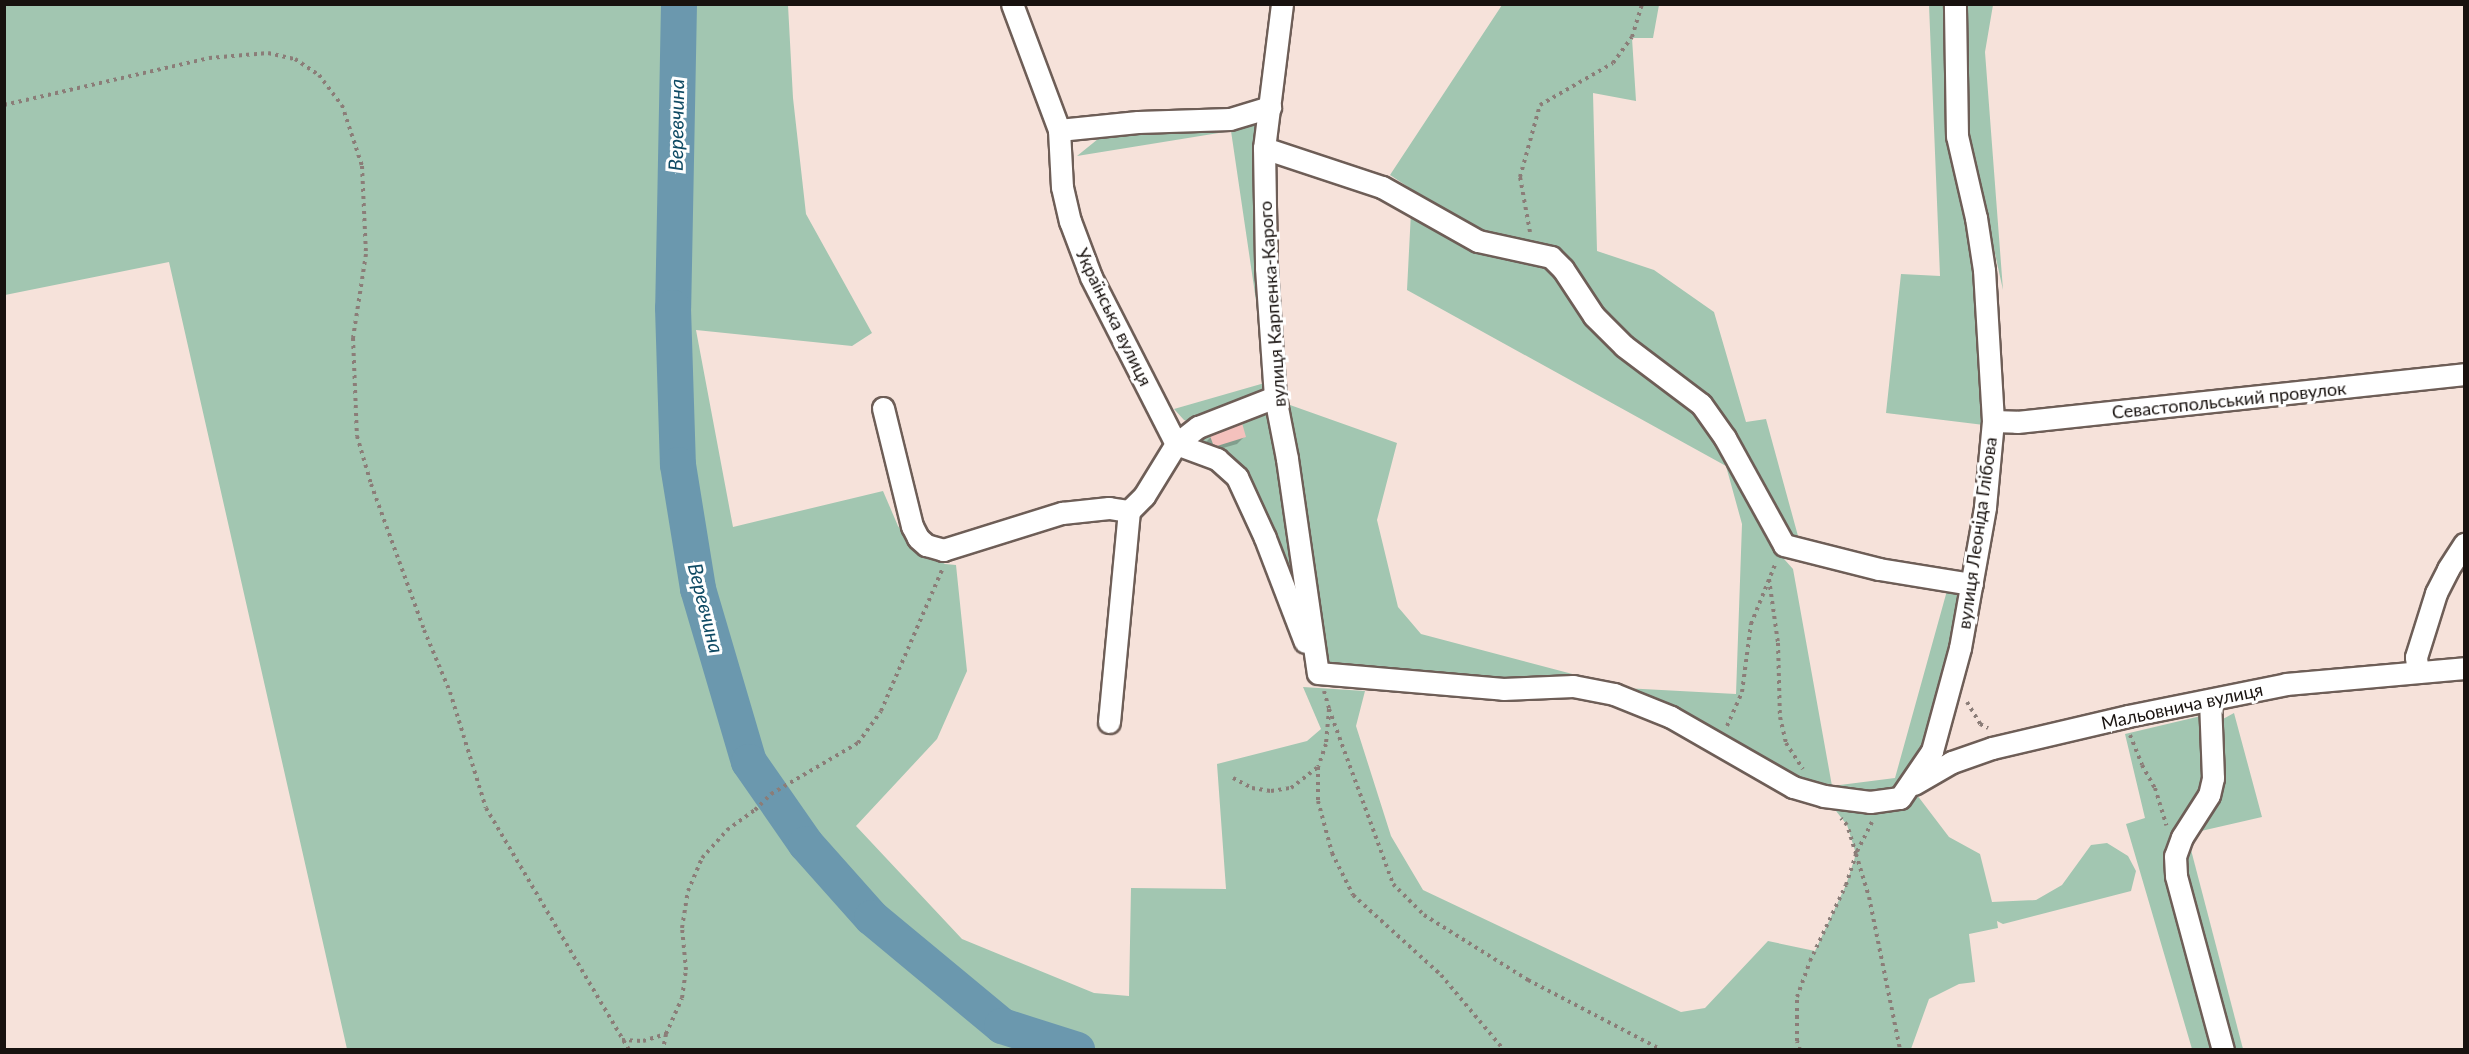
<!DOCTYPE html>
<html>
<head>
<meta charset="utf-8">
<style>
  body { margin:0 }
  #map { position:relative; width:2469px; height:1054px; overflow:hidden; background:#f6e2da; font-family:Lato,sans-serif }
  div>[style] { position:absolute }
  .green>* { inset:0; background:#a2c6b1 }
  .shadow>* { inset:0; background:#0003 }
  .river>* { height:36px; margin:-18px; padding:0 18px; transform-origin:18px; border-radius:18px; background:#6b98ae }
  .building>* { inset:0; background:#f4c1bd }
  .path>* { height:4px; margin-top:-2px; transform-origin:0; background:repeating-linear-gradient(90deg,#8b7d78 0 3px,transparent 0 7.5px) }
  .roads { filter:drop-shadow(2px 0 #6e5e57) drop-shadow(-2px 0 #6e5e57) drop-shadow(0 2px #6e5e57) drop-shadow(0 -2px #6e5e57) }
  .minor>* { height:21px; margin:-10.5px; padding:0 10.5px; transform-origin:10.5px; border-radius:10.5px; background:#fff }
  span { translate:-50% -50%; white-space:nowrap; text-align:center; line-height:1.15; -webkit-text-stroke:6px #fff; paint-order:stroke }
  .street-label { font-size:18px; color:#18120f }
  .water-label { font-size:20px; color:#104b64; font-style:italic }
  .frame { position:absolute; inset:0; border:6px solid #18120f; pointer-events:none }
</style>
</head>
<body>
<div id="map">
  <div class="green">
    <div style="clip-path:polygon(5px 5px,788px 5px,793px 98px,806px 214px,872px 333px,852px 346px,696px 330px,733px 527px,883px 491px,898px 526px,911px 544px,945px 564px,956px 565px,967px 671px,937px 739px,856px 826px,962px 939px,1094px 993px,1129px 996px,1131px 888px,1226px 889px,1217px 764px,1307px 741px,1321px 729px,1303px 687px,1365px 691px,1356px 726px,1391px 836px,1423px 890px,1681px 1012px,1705px 1008px,1768px 941px,1815px 951px,1846px 885px,1856px 854px,1847px 825px,1829px 802px,1891px 805px,1917px 795px,1949px 837px,1980px 854px,1992px 902px,2036px 900px,2062px 885px,2091px 845px,2107px 843px,2128px 856px,2136px 871px,2131px 891px,2003px 924px,1997px 921px,1998px 928px,1969px 934px,1975px 982px,1959px 984px,1929px 999px,1911px 1049px,347px 1049px,169px 262px,5px 295px)"></div>
    <div style="clip-path:polygon(1502px 5px,1659px 5px,1653px 38px,1632px 38px,1636px 101px,1593px 93px,1597px 251px,1654px 270px,1714px 312px,1746px 422px,1766px 419px,1798px 536px,1789px 534px,1709px 400px,1619px 334px,1561px 257px,1470px 228px,1390px 175px)"></div>
    <div style="clip-path:polygon(1929px 5px,1947px 5px,1980px 329px,1984px 425px,1886px 413px,1901px 274px,1940px 276px)"></div>
    <div style="clip-path:polygon(1965px 5px,1993px 5px,1985px 52px,2003px 290px,1969px 136px)"></div>
    <div style="clip-path:polygon(1262px 115px,1258px 167px,1268px 382px,1266px 393px,1194px 423px,1184px 420px,1174px 409px,1268px 382px,1231px 131px,1077px 156px,1098px 139px,1156px 129px,1234px 125px)"></div>
    <div style="clip-path:polygon(1411px 212px,1544px 263px,1696px 407px,1726px 466px,1741px 481px,1766px 539px,1793px 569px,1832px 786px,1895px 778px,1948px 587px,1960px 589px,1964px 604px,1926px 747px,1900px 787px,1887px 793px,1832px 791px,1798px 780px,1624px 688px,1736px 694px,1742px 524px,1726px 466px,1407px 290px)"></div>
    <div style="clip-path:polygon(1271px 401px,1310px 645px,1244px 479px,1185px 442px)"></div>
    <div style="clip-path:polygon(1290px 405px,1397px 443px,1377px 520px,1398px 607px,1421px 634px,1580px 676px,1495px 682px,1325px 670px,1290px 431px)"></div>
    <div style="clip-path:polygon(2234px 713px,2262px 817px,2201px 831px,2218px 804px,2223px 770px,2223px 719px)"></div>
    <div style="clip-path:polygon(2201px 716px,2207px 769px,2201px 795px,2183px 826px,2168px 843px,2166px 868px,2214px 1049px,2192px 1049px,2126px 824px,2145px 818px,2125px 734px)"></div>
    <div style="clip-path:polygon(2190px 846px,2243px 1049px,2230px 1049px,2183px 867px)"></div>
  </div>
  <div class="shadow">
    <div style="clip-path:polygon(1245px 436px,1237px 444px,1209px 452px,1203px 445px,1211px 437px)"></div>
  </div>
  <div class="river">
    <div style="left:679px;top:4px;width:304px;rotate:91.1deg"></div>
    <div style="left:673px;top:308px;width:157px;rotate:88.2deg"></div>
    <div style="left:678px;top:465px;width:126px;rotate:80.8deg"></div>
    <div style="left:698px;top:589px;width:180px;rotate:73.6deg"></div>
    <div style="left:749px;top:762px;width:100px;rotate:55.2deg"></div>
    <div style="left:806px;top:844px;width:99px;rotate:48.3deg"></div>
    <div style="left:872px;top:918px;width:169px;rotate:39.7deg"></div>
    <div style="left:1002px;top:1026px;width:79px;rotate:17.7deg"></div>
  </div>
  <div class="building">
    <div style="clip-path:polygon(1242px 423px,1246px 437px,1217px 446px,1213px 444px,1210px 436px)"></div>
  </div>
  <div class="path">
    <div style="left:4px;top:105px;width:210px;rotate:-12.9deg"></div>
    <div style="left:209px;top:58px;width:59px;rotate:-4.8deg"></div>
    <div style="left:268px;top:53px;width:28px;rotate:13deg"></div>
    <div style="left:295px;top:59px;width:29px;rotate:34deg"></div>
    <div style="left:319px;top:75px;width:38px;rotate:53deg"></div>
    <div style="left:342px;top:105px;width:64px;rotate:71.8deg"></div>
    <div style="left:362px;top:166px;width:88px;rotate:87.4deg"></div>
    <div style="left:366px;top:254px;width:85px;rotate:98.8deg"></div>
    <div style="left:353px;top:338px;width:98px;rotate:87.7deg"></div>
    <div style="left:357px;top:436px;width:50px;rotate:73.7deg"></div>
    <div style="left:371px;top:484px;width:155px;rotate:70deg"></div>
    <div style="left:424px;top:630px;width:67px;rotate:67.2deg"></div>
    <div style="left:450px;top:692px;width:121px;rotate:72.8deg"></div>
    <div style="left:486px;top:808px;width:281px;rotate:59.4deg"></div>
    <div style="left:1530px;top:232px;width:56px;rotate:-100.3deg"></div>
    <div style="left:1520px;top:177px;width:75px;rotate:-74.5deg"></div>
    <div style="left:1540px;top:105px;width:84px;rotate:-29.9deg"></div>
    <div style="left:1613px;top:63px;width:32px;rotate:-54deg"></div>
    <div style="left:1632px;top:37px;width:34px;rotate:-73deg"></div>
    <div style="left:1769px;top:579px;width:65px;rotate:82deg"></div>
    <div style="left:1778px;top:643px;width:74px;rotate:88.5deg"></div>
    <div style="left:1780px;top:717px;width:27px;rotate:77deg"></div>
    <div style="left:1786px;top:743px;width:31px;rotate:57deg"></div>
    <div style="left:1324px;top:691px;width:19px;rotate:74deg"></div>
    <div style="left:1329px;top:709px;width:35px;rotate:95deg"></div>
    <div style="left:1326px;top:744px;width:24px;rotate:109deg"></div>
    <div style="left:1318px;top:767px;width:34px;rotate:90deg"></div>
    <div style="left:1318px;top:801px;width:54px;rotate:74.9deg"></div>
    <div style="left:1332px;top:853px;width:47px;rotate:63.4deg"></div>
    <div style="left:1353px;top:895px;width:119px;rotate:42.3deg"></div>
    <div style="left:1441px;top:975px;width:98px;rotate:50deg"></div>
    <div style="left:1967px;top:702px;width:26px;rotate:59deg"></div>
    <div style="left:1980px;top:724px;width:9px;rotate:27deg"></div>
    <div style="left:1329px;top:709px;width:186px;rotate:69.9deg"></div>
    <div style="left:1393px;top:884px;width:44px;rotate:45deg"></div>
    <div style="left:1424px;top:915px;width:123px;rotate:32deg"></div>
    <div style="left:1528px;top:980px;width:151px;rotate:27.6deg"></div>
    <div style="left:1727px;top:726px;width:37px;rotate:-66deg"></div>
    <div style="left:1742px;top:692px;width:69px;rotate:-82.5deg"></div>
    <div style="left:1751px;top:624px;width:67px;rotate:-68deg"></div>
    <div style="left:2130px;top:735px;width:32px;rotate:68deg"></div>
    <div style="left:2142px;top:765px;width:26px;rotate:61deg"></div>
    <div style="left:2155px;top:788px;width:39px;rotate:73deg"></div>
    <div style="left:1233px;top:778px;width:21px;rotate:28deg"></div>
    <div style="left:1252px;top:788px;width:19px;rotate:9deg"></div>
    <div style="left:1271px;top:791px;width:20px;rotate:-9deg"></div>
    <div style="left:1291px;top:788px;width:34px;rotate:-38deg"></div>
    <div style="left:1872px;top:822px;width:36px;rotate:117deg"></div>
    <div style="left:1856px;top:854px;width:45px;rotate:73.2deg"></div>
    <div style="left:1869px;top:897px;width:156px;rotate:78.5deg"></div>
    <div style="left:666px;top:1034px;width:39px;rotate:-66deg"></div>
    <div style="left:682px;top:998px;width:28px;rotate:-82deg"></div>
    <div style="left:686px;top:970px;width:42px;rotate:-95.4deg"></div>
    <div style="left:682px;top:928px;width:37px;rotate:-81deg"></div>
    <div style="left:688px;top:891px;width:36px;rotate:-67deg"></div>
    <div style="left:702px;top:858px;width:38px;rotate:-48deg"></div>
    <div style="left:727px;top:830px;width:34px;rotate:-36deg"></div>
    <div style="left:755px;top:810px;width:23px;rotate:-45deg"></div>
    <div style="left:771px;top:794px;width:101px;rotate:-30.4deg"></div>
    <div style="left:858px;top:743px;width:39px;rotate:-54deg"></div>
    <div style="left:881px;top:711px;width:154px;rotate:-66.6deg"></div>
    <div style="left:622px;top:1040px;width:21px;rotate:3deg"></div>
    <div style="left:643px;top:1041px;width:24px;rotate:-17deg"></div>
    <div style="left:666px;top:1034px;width:16px;rotate:101deg"></div>
    <div style="left:1800px;top:1050px;width:9px;rotate:-108deg"></div>
    <div style="left:1797px;top:1041px;width:44px;rotate:-90deg"></div>
    <div style="left:1797px;top:997px;width:38px;rotate:-70deg"></div>
    <div style="left:1810px;top:961px;width:84px;rotate:-64.7deg"></div>
    <div style="left:1846px;top:885px;width:33px;rotate:-72deg"></div>
    <div style="left:1856px;top:854px;width:30px;rotate:-107deg"></div>
    <div style="left:1847px;top:825px;width:9px;rotate:-131deg"></div>
  </div>
  <div class="roads">
    <div class="minor">
      <div style="left:1012px;top:4px;width:134px;rotate:69.5deg"></div>
      <div style="left:1059px;top:130px;width:57px;rotate:87deg"></div>
      <div style="left:1062px;top:187px;width:35px;rotate:77deg"></div>
      <div style="left:1070px;top:221px;width:60px;rotate:69.4deg"></div>
      <div style="left:1091px;top:277px;width:187px;rotate:63deg"></div>
      <div style="left:1282px;top:4px;width:145px;rotate:97.1deg"></div>
      <div style="left:1264px;top:148px;width:120px;rotate:89deg"></div>
      <div style="left:1266px;top:268px;width:129px;rotate:86deg"></div>
      <div style="left:1275px;top:397px;width:63px;rotate:79deg"></div>
      <div style="left:1287px;top:459px;width:216px;rotate:81.8deg"></div>
      <div style="left:1059px;top:130px;width:79px;rotate:-5.8deg"></div>
      <div style="left:1138px;top:122px;width:92px;rotate:-1.9deg"></div>
      <div style="left:1230px;top:119px;width:42px;rotate:-16.7deg"></div>
      <div style="left:1264px;top:148px;width:124px;rotate:18.3deg"></div>
      <div style="left:1382px;top:187px;width:110px;rotate:29.4deg"></div>
      <div style="left:1478px;top:241px;width:75px;rotate:12.4deg"></div>
      <div style="left:1551px;top:257px;width:17px;rotate:45deg"></div>
      <div style="left:1563px;top:269px;width:56px;rotate:56.6deg"></div>
      <div style="left:1594px;top:316px;width:42px;rotate:45deg"></div>
      <div style="left:1624px;top:346px;width:96px;rotate:37deg"></div>
      <div style="left:1701px;top:404px;width:42px;rotate:54.8deg"></div>
      <div style="left:1725px;top:438px;width:122px;rotate:61.1deg"></div>
      <div style="left:1784px;top:545px;width:98px;rotate:14.2deg"></div>
      <div style="left:1879px;top:569px;width:94px;rotate:9.2deg"></div>
      <div style="left:883px;top:408px;width:122px;rotate:76.2deg"></div>
      <div style="left:912px;top:526px;width:13px;rotate:63deg"></div>
      <div style="left:918px;top:538px;width:11px;rotate:41deg"></div>
      <div style="left:926px;top:545px;width:18px;rotate:16deg"></div>
      <div style="left:943px;top:550px;width:125px;rotate:-17.3deg"></div>
      <div style="left:1062px;top:513px;width:47px;rotate:-6.1deg"></div>
      <div style="left:1109px;top:508px;width:20px;rotate:9deg"></div>
      <div style="left:1129px;top:511px;width:21px;rotate:-45deg"></div>
      <div style="left:1144px;top:496px;width:61px;rotate:-58.4deg"></div>
      <div style="left:1176px;top:444px;width:28px;rotate:-38deg"></div>
      <div style="left:1198px;top:427px;width:83px;rotate:-21.3deg"></div>
      <div style="left:1993px;top:421px;width:24px;rotate:2deg"></div>
      <div style="left:2017px;top:422px;width:450px;rotate:-6.1deg"></div>
      <div style="left:1176px;top:444px;width:44px;rotate:20.1deg"></div>
      <div style="left:1217px;top:459px;width:27px;rotate:42deg"></div>
      <div style="left:1237px;top:477px;width:67px;rotate:65.3deg"></div>
      <div style="left:1265px;top:538px;width:111px;rotate:69deg"></div>
      <div style="left:2418px;top:672px;width:15px;rotate:-98deg"></div>
      <div style="left:2416px;top:657px;width:67px;rotate:-72.6deg"></div>
      <div style="left:2436px;top:593px;width:27px;rotate:-63deg"></div>
      <div style="left:2448px;top:569px;width:30px;rotate:-57deg"></div>
      <div style="left:1318px;top:673px;width:186px;rotate:4.9deg"></div>
      <div style="left:1503px;top:689px;width:70px;rotate:-2.5deg"></div>
      <div style="left:1573px;top:686px;width:42px;rotate:11deg"></div>
      <div style="left:1614px;top:694px;width:61px;rotate:22deg"></div>
      <div style="left:1671px;top:717px;width:141px;rotate:29.8deg"></div>
      <div style="left:1793px;top:787px;width:32px;rotate:16deg"></div>
      <div style="left:1824px;top:796px;width:46px;rotate:7.4deg"></div>
      <div style="left:1870px;top:802px;width:30px;rotate:-8deg"></div>
      <div style="left:1900px;top:798px;width:57px;rotate:-55.8deg"></div>
      <div style="left:1932px;top:751px;width:107px;rotate:-74.8deg"></div>
      <div style="left:1960px;top:648px;width:143px;rotate:-79.9deg"></div>
      <div style="left:1985px;top:507px;width:86px;rotate:-84.7deg"></div>
      <div style="left:1993px;top:421px;width:151px;rotate:-93.4deg"></div>
      <div style="left:1984px;top:270px;width:53px;rotate:-98.7deg"></div>
      <div style="left:1976px;top:218px;width:84px;rotate:-103deg"></div>
      <div style="left:1957px;top:136px;width:132px;rotate:-90.9deg"></div>
      <div style="left:2210px;top:700px;width:78px;rotate:87.8deg"></div>
      <div style="left:2213px;top:778px;width:17px;rotate:103deg"></div>
      <div style="left:2209px;top:795px;width:50px;rotate:122.7deg"></div>
      <div style="left:2182px;top:837px;width:20px;rotate:110deg"></div>
      <div style="left:2175px;top:856px;width:20px;rotate:87deg"></div>
      <div style="left:2176px;top:876px;width:180px;rotate:74.9deg"></div>
      <div style="left:1109px;top:722px;width:212px;rotate:-84.6deg"></div>
      <div style="left:1914px;top:784px;width:44px;rotate:-30.1deg"></div>
      <div style="left:1952px;top:762px;width:42px;rotate:-19.3deg"></div>
      <div style="left:1992px;top:748px;width:140px;rotate:-13.2deg"></div>
      <div style="left:2128px;top:716px;width:161px;rotate:-11.4deg"></div>
      <div style="left:2286px;top:684px;width:179px;rotate:-5.1deg"></div>
    </div>
  </div>
  <div class="street-label">
    <span style="left:1272px;top:304px;rotate:-94deg">вулиця Карпенка-Карого</span>
    <span style="left:1114px;top:317px;rotate:64deg">Українська вулиця</span>
    <span style="left:2229px;top:400px;rotate:-6deg">Севастопольський провулок</span>
    <span style="left:1977px;top:533px;rotate:-82deg">вулиця Леоніда Глібова</span>
    <span style="left:2182px;top:706px;rotate:-12deg">Мальовнича вулиця</span>
  </div>
  <div class="water-label">
    <span style="left:676px;top:125px;rotate:-89deg">Веревчина</span>
    <span style="left:706px;top:608px;rotate:76deg">Веревчина</span>
  </div>
  <div class="frame"></div>
</div>
</body>
</html>
